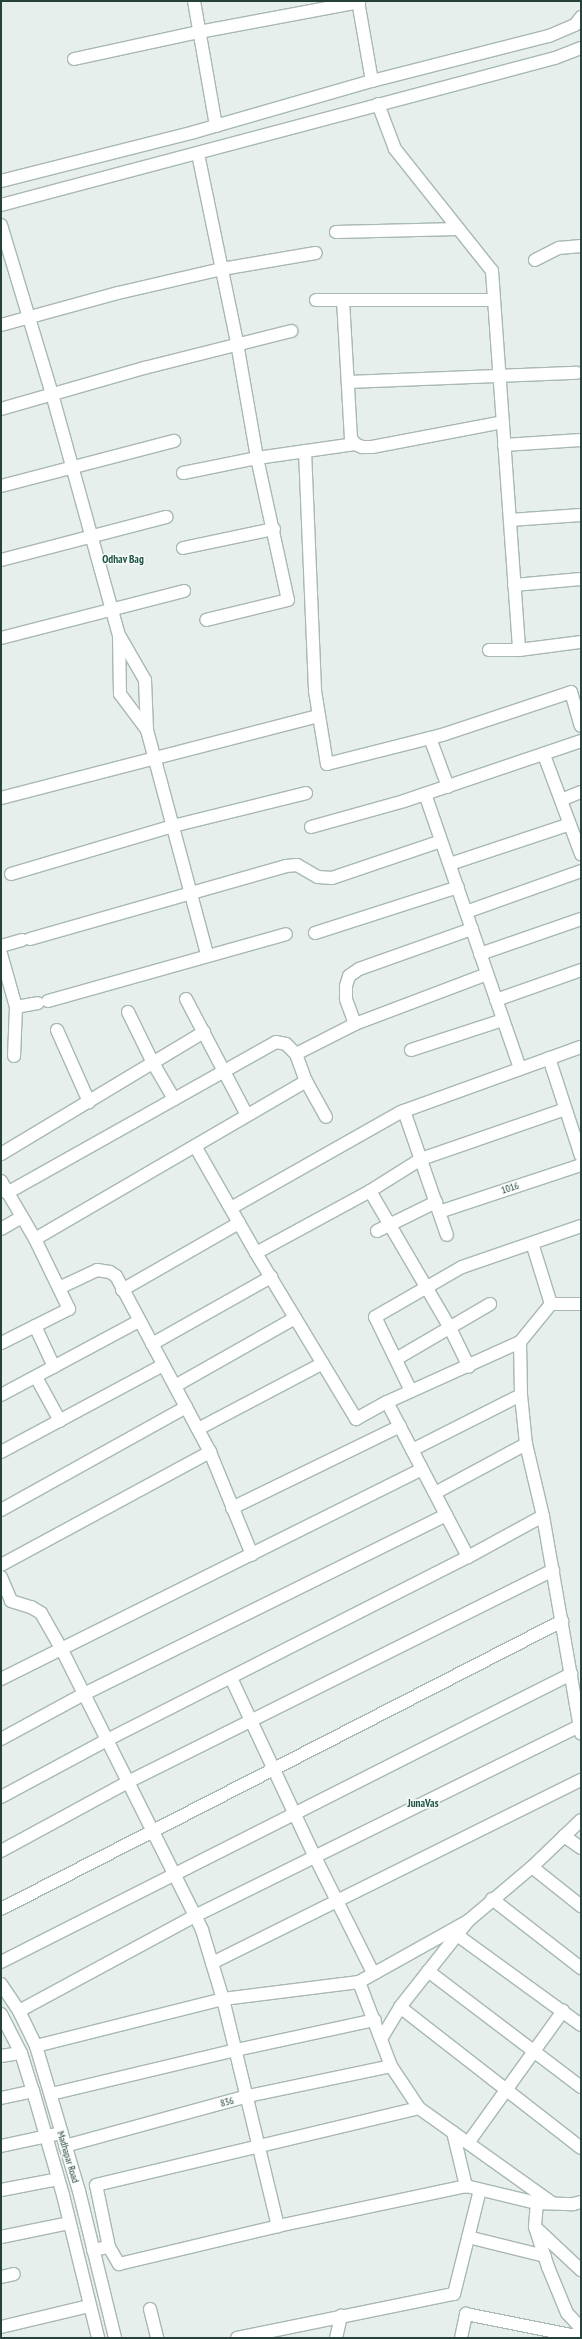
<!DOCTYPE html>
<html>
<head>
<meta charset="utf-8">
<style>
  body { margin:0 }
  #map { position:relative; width:582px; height:2339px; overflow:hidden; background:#e6efeb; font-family:"PT Sans Narrow",sans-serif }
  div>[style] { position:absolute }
  .roads { filter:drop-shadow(1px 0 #a8b8b2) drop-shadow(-1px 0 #a8b8b2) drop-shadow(0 1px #a8b8b2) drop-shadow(0 -1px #a8b8b2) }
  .street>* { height:12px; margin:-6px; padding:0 6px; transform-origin:6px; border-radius:6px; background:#fff }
  .secondary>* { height:12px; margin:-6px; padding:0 6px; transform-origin:6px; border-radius:6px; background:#fff }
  span { translate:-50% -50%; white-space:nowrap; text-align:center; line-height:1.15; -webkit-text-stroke:3px #f7fbf9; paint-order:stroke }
  .street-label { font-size:10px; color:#24423a }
  .neighbourhood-label { font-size:11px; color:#1f5548; font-weight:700 }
  .frame { position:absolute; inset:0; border:2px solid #24423a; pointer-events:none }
</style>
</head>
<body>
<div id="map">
  <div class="roads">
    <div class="street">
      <div style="left:194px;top:1px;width:127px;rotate:80deg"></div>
      <div style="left:358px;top:1px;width:81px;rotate:80.1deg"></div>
      <div style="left:74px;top:59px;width:128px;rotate:-12.2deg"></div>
      <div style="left:199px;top:32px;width:163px;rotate:-10.6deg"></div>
      <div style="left:378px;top:104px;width:48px;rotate:69.3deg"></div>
      <div style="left:395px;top:149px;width:156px;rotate:51.5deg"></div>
      <div style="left:492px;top:271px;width:380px;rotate:85.9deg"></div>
      <div style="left:198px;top:154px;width:193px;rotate:78.3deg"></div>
      <div style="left:237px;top:343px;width:117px;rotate:80.1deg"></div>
      <div style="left:257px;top:458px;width:145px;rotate:77.7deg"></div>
      <div style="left:288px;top:600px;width:84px;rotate:166.3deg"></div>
      <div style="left:1px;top:225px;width:177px;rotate:73.2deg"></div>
      <div style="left:52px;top:394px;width:250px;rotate:74.5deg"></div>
      <div style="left:119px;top:635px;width:52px;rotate:60deg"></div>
      <div style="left:145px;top:680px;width:50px;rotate:87.7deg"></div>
      <div style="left:147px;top:730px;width:232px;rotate:75deg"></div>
      <div style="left:336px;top:232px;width:122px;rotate:-1.4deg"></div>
      <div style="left:535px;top:260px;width:27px;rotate:-27deg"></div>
      <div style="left:559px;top:248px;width:22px;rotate:-5deg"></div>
      <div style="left:316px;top:300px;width:178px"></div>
      <div style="left:343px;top:300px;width:138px;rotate:86.7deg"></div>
      <div style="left:351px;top:438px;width:7px;rotate:56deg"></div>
      <div style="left:355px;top:444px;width:8px;rotate:23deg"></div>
      <div style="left:362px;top:447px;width:10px"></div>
      <div style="left:372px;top:447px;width:133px;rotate:-10.8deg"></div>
      <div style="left:1px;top:325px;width:121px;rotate:-15.3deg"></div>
      <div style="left:118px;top:293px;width:107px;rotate:-13deg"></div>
      <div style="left:222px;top:269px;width:95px;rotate:-9.7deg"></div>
      <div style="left:348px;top:382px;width:229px;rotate:-2.3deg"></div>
      <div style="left:1px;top:409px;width:149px;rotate:-16deg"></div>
      <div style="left:144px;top:368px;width:152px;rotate:-14.1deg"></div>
      <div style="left:504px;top:445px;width:77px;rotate:-3.7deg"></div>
      <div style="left:305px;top:451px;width:240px;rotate:87.6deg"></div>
      <div style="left:315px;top:691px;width:74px;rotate:80.7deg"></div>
      <div style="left:327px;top:764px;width:119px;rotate:-14.2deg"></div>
      <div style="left:442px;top:735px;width:136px;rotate:-18.4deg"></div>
      <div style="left:571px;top:692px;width:35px;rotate:74deg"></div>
      <div style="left:183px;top:473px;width:76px;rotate:-11.5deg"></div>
      <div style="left:257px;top:458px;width:99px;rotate:-8.1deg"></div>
      <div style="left:1px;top:486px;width:179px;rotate:-14.6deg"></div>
      <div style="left:510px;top:520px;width:71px;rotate:-4deg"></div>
      <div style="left:183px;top:548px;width:93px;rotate:-11.8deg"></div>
      <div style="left:1px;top:560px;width:171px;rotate:-14.6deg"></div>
      <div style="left:514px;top:585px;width:67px;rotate:-5.1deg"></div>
      <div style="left:119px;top:636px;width:58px;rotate:89deg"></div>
      <div style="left:120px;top:694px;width:45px;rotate:53.1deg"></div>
      <div style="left:1px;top:638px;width:189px;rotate:-14.4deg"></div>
      <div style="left:489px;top:650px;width:30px"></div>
      <div style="left:519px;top:650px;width:63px;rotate:-7.4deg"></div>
      <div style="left:430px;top:738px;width:52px;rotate:69.8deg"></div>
      <div style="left:544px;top:755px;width:106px;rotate:69.5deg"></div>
      <div style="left:425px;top:794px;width:291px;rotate:70.9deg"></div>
      <div style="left:1px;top:798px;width:328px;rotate:-14.5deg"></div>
      <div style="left:561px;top:800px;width:22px;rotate:-22deg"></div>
      <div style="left:311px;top:827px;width:97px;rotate:-15.6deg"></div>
      <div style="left:404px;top:801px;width:187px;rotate:-18.7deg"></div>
      <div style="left:450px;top:864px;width:126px;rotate:-18.4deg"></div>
      <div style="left:11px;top:874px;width:169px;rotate:-16.5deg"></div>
      <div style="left:173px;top:826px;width:137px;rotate:-13.9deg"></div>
      <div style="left:466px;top:912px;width:122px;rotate:-19.6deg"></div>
      <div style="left:315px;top:933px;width:150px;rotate:-17.8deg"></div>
      <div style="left:30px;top:939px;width:266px;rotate:-15.9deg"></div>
      <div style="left:286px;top:866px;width:11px;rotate:-5deg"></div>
      <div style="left:297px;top:865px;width:24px;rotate:30deg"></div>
      <div style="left:318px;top:877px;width:14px;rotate:4deg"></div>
      <div style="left:332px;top:878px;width:115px;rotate:-18.7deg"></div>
      <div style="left:1px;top:946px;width:22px;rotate:-16deg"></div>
      <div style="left:1px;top:954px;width:55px;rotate:74.2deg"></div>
      <div style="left:16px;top:1007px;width:49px;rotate:92.3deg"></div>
      <div style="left:480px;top:954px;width:107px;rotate:-19.1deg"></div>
      <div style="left:186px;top:999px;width:131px;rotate:62.3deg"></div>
      <div style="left:496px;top:1000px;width:90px;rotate:-19.4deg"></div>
      <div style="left:48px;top:1001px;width:247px;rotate:-15.7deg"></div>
      <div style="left:16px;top:1007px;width:22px;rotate:-10deg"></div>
      <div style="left:128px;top:1012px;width:57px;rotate:63.9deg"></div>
      <div style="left:153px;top:1063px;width:42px;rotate:59.7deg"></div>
      <div style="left:355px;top:1024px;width:27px;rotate:-110deg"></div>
      <div style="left:346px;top:999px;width:13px;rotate:-90deg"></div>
      <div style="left:346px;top:986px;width:10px;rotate:-73deg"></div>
      <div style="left:349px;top:976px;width:12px;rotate:-35deg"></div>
      <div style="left:359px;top:969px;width:120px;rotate:-19.5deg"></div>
      <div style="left:57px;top:1030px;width:79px;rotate:66deg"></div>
      <div style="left:411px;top:1050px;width:97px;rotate:-18.1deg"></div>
      <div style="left:296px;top:1054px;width:66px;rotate:-27deg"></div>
      <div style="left:355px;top:1024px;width:141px;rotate:-20.7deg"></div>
      <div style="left:549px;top:1058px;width:103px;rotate:71.9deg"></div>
      <div style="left:404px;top:1111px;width:131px;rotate:70.9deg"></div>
      <div style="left:195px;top:1146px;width:123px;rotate:60.3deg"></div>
      <div style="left:256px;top:1253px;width:194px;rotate:58.9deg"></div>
      <div style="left:356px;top:1419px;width:35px;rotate:-29deg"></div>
      <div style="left:387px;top:1402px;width:146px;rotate:-24.3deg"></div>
      <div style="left:1px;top:1154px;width:237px;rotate:-31deg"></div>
      <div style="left:1px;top:1181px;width:67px;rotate:59.6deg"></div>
      <div style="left:35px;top:1239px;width:78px;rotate:64.1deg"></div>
      <div style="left:69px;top:1309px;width:76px;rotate:153.4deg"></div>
      <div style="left:370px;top:1191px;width:159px;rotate:59.7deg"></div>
      <div style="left:450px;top:1328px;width:43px;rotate:64deg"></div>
      <div style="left:7px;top:1193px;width:308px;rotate:-29.3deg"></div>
      <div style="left:276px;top:1042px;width:10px;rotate:11deg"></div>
      <div style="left:286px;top:1044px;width:14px;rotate:45deg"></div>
      <div style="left:296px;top:1054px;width:29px;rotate:70deg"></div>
      <div style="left:306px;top:1081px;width:41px;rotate:60.9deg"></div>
      <div style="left:231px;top:1208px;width:195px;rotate:-29.5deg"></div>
      <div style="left:401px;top:1112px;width:191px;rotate:-19.9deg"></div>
      <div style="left:439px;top:1212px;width:150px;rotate:-18.3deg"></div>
      <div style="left:1px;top:1229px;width:24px;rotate:-30deg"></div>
      <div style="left:377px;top:1231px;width:66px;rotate:-26.2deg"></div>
      <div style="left:35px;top:1239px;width:314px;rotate:-30.2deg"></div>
      <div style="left:532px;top:1243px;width:64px;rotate:72.7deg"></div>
      <div style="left:256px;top:1253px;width:130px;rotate:-28.5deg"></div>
      <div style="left:370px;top:1191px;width:60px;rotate:-32.1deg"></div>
      <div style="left:421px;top:1159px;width:152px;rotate:-19.1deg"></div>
      <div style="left:59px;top:1288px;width:42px;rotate:-25.3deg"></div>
      <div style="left:97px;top:1270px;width:13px;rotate:9deg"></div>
      <div style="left:110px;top:1272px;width:7px;rotate:34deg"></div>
      <div style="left:116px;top:1276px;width:200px;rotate:61.9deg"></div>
      <div style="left:210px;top:1452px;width:111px;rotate:67.8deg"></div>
      <div style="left:122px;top:1290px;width:135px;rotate:-29.8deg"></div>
      <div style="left:581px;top:1304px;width:30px;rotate:180deg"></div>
      <div style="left:551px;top:1304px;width:49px;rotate:129.2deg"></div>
      <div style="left:520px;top:1342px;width:53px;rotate:88.9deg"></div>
      <div style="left:521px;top:1395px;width:49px;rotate:84.2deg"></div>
      <div style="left:526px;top:1444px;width:74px;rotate:76.7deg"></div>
      <div style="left:543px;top:1516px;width:221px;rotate:80.1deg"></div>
      <div style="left:35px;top:1326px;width:45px;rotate:65.1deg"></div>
      <div style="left:152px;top:1344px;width:137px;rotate:-29.4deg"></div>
      <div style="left:396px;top:1359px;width:109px;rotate:-30.3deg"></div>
      <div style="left:36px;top:1377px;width:50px;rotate:61.4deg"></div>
      <div style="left:175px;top:1386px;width:138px;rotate:-29.5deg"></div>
      <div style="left:411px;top:1391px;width:82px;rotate:-115.9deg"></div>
      <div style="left:375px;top:1317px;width:100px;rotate:-29.9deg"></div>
      <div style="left:462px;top:1267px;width:126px;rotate:-19deg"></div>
      <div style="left:1px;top:1395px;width:157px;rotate:-28.2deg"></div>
      <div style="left:387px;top:1402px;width:175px;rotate:62.4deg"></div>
      <div style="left:198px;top:1429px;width:141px;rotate:-27.8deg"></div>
      <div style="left:412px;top:1450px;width:122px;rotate:-26.8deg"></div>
      <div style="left:1px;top:1452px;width:184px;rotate:-28.2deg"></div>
      <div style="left:435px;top:1493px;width:103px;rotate:-28.3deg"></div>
      <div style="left:232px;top:1508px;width:187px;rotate:-26deg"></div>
      <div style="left:1px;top:1510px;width:212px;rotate:-29.1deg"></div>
      <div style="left:1px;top:1565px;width:238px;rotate:-28.4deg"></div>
      <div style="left:1px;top:1577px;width:26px;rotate:67deg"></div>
      <div style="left:11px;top:1601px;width:21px;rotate:17deg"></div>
      <div style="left:31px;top:1607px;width:12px;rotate:31deg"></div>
      <div style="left:41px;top:1613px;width:43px;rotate:60.4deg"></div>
      <div style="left:62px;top:1650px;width:313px;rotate:63.4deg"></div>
      <div style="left:202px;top:1930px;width:72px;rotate:73.1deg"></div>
      <div style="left:223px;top:1999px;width:234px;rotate:76.4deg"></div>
      <div style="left:231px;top:1678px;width:198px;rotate:64.9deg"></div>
      <div style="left:315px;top:1857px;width:130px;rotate:63.4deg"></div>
      <div style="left:1px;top:1679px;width:470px;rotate:-26.5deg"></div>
      <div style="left:1px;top:1739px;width:94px;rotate:-28.5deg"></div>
      <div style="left:84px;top:1694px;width:404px;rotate:-26.3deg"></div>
      <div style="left:1px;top:1797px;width:120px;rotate:-28.3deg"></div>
      <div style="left:107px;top:1740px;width:405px;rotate:-26.9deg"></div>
      <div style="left:468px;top:1557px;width:85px;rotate:-28.7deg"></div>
      <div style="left:564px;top:1836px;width:21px;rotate:35deg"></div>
      <div style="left:1px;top:1851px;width:145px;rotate:-28.5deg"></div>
      <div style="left:128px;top:1782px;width:475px;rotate:-26.5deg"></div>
      <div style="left:532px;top:1867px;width:63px;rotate:38.5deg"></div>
      <div style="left:492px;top:1899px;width:113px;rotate:37.8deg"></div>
      <div style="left:1px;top:1909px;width:631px;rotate:-27.17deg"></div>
      <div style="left:468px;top:1921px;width:125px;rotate:150.8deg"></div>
      <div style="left:359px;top:1982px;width:90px;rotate:69.1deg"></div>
      <div style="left:391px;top:2066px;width:50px;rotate:56.3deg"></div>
      <div style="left:419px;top:2108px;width:163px;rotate:35.5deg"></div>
      <div style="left:457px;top:1935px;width:153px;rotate:36deg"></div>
      <div style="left:1px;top:1962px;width:639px;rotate:-26.81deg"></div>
      <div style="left:212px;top:1963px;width:412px;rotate:-26.4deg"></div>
      <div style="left:428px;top:1971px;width:192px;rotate:37.2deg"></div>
      <div style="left:400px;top:2007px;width:229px;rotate:37.9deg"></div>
      <div style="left:19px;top:2011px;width:200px;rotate:-28.4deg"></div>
      <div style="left:195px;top:1916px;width:429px;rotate:-26.3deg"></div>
      <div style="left:381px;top:2039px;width:37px;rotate:-59deg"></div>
      <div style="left:400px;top:2007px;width:110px;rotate:-51.7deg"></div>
      <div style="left:468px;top:1921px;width:84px;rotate:-40.2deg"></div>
      <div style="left:532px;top:1867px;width:68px;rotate:-43.8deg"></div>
      <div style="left:36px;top:2046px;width:193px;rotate:-14.1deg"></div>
      <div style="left:223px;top:1999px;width:137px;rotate:-7.1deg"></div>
      <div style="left:1px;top:2056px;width:20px;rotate:-9deg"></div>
      <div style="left:51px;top:2094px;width:190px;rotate:-13.4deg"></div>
      <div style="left:236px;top:2050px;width:142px;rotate:-12.2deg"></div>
      <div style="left:1px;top:2098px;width:33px;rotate:-12deg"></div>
      <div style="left:453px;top:2132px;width:56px;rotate:76.5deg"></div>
      <div style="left:468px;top:2143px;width:163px;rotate:-54.3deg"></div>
      <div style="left:1px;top:2146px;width:61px;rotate:-12.2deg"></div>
      <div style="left:65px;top:2146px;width:190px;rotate:-15.3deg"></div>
      <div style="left:248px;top:2096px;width:146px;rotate:-11.8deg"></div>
      <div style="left:1px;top:2190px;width:58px;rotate:-10.9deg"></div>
      <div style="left:537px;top:2203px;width:24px;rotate:95deg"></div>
      <div style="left:535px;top:2227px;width:42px;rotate:72deg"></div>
      <div style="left:548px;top:2267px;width:50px;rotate:67.6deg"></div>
      <div style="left:567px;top:2313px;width:21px;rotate:47deg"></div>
      <div style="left:536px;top:2228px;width:62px;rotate:43deg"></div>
      <div style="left:1px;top:2237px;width:69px;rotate:-11.6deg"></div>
      <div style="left:468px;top:2237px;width:79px;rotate:13.9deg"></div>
      <div style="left:109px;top:2247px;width:20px;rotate:60deg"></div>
      <div style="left:119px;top:2264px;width:163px;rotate:-13.4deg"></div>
      <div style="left:278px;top:2226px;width:192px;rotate:-12deg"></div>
      <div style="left:466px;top:2186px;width:73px;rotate:13.5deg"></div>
      <div style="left:537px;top:2203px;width:36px;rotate:2deg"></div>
      <div style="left:573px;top:2204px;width:8px;rotate:-14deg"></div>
      <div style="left:93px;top:2250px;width:16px;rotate:-11deg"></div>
      <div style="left:109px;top:2247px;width:63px;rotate:-101.8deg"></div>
      <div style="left:96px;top:2185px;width:332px;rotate:-13.4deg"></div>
      <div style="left:1px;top:2277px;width:13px;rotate:-13deg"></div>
      <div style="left:150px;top:2309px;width:30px;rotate:76deg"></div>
      <div style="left:237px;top:2338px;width:221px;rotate:-11.5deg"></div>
      <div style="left:454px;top:2294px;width:107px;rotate:-76deg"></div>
      <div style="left:336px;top:2338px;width:23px;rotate:-77deg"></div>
      <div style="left:461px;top:2338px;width:25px;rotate:-78deg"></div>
      <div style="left:466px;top:2314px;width:117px;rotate:11.3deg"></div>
    </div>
    <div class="secondary">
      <div style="left:1px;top:181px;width:199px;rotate:-14.2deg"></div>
      <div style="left:194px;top:132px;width:185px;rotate:-16deg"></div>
      <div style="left:372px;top:81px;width:183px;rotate:-14.3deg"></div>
      <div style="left:549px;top:36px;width:28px;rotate:-23deg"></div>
      <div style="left:575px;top:25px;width:10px;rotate:-53deg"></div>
      <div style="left:1px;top:205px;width:573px;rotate:-14.86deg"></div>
      <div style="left:555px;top:58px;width:28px;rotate:-21deg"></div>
      <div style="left:1px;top:1984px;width:32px;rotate:56deg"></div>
      <div style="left:19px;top:2011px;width:39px;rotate:64deg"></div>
      <div style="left:36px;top:2046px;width:151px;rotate:73.5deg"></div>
      <div style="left:79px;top:2191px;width:151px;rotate:76.2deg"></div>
      <div style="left:1px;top:2014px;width:44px;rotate:62.9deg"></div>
      <div style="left:21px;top:2053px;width:47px;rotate:72.7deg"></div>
      <div style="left:35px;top:2098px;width:101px;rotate:73.9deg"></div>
      <div style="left:63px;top:2195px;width:147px;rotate:76.2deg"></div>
      <div style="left:1px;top:2327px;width:90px;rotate:-13.4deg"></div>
    </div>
  </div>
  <div class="street-label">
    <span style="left:510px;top:1188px;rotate:-18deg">1016</span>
    <span style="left:227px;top:2102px;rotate:-15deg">836</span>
    <span style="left:68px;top:2157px;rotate:73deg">Madhapar Road</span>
  </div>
  <div class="neighbourhood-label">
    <span style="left:123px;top:559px">Odhav Bag</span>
    <span style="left:423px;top:1803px">JunaVas</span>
  </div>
  <div class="frame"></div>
</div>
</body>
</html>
